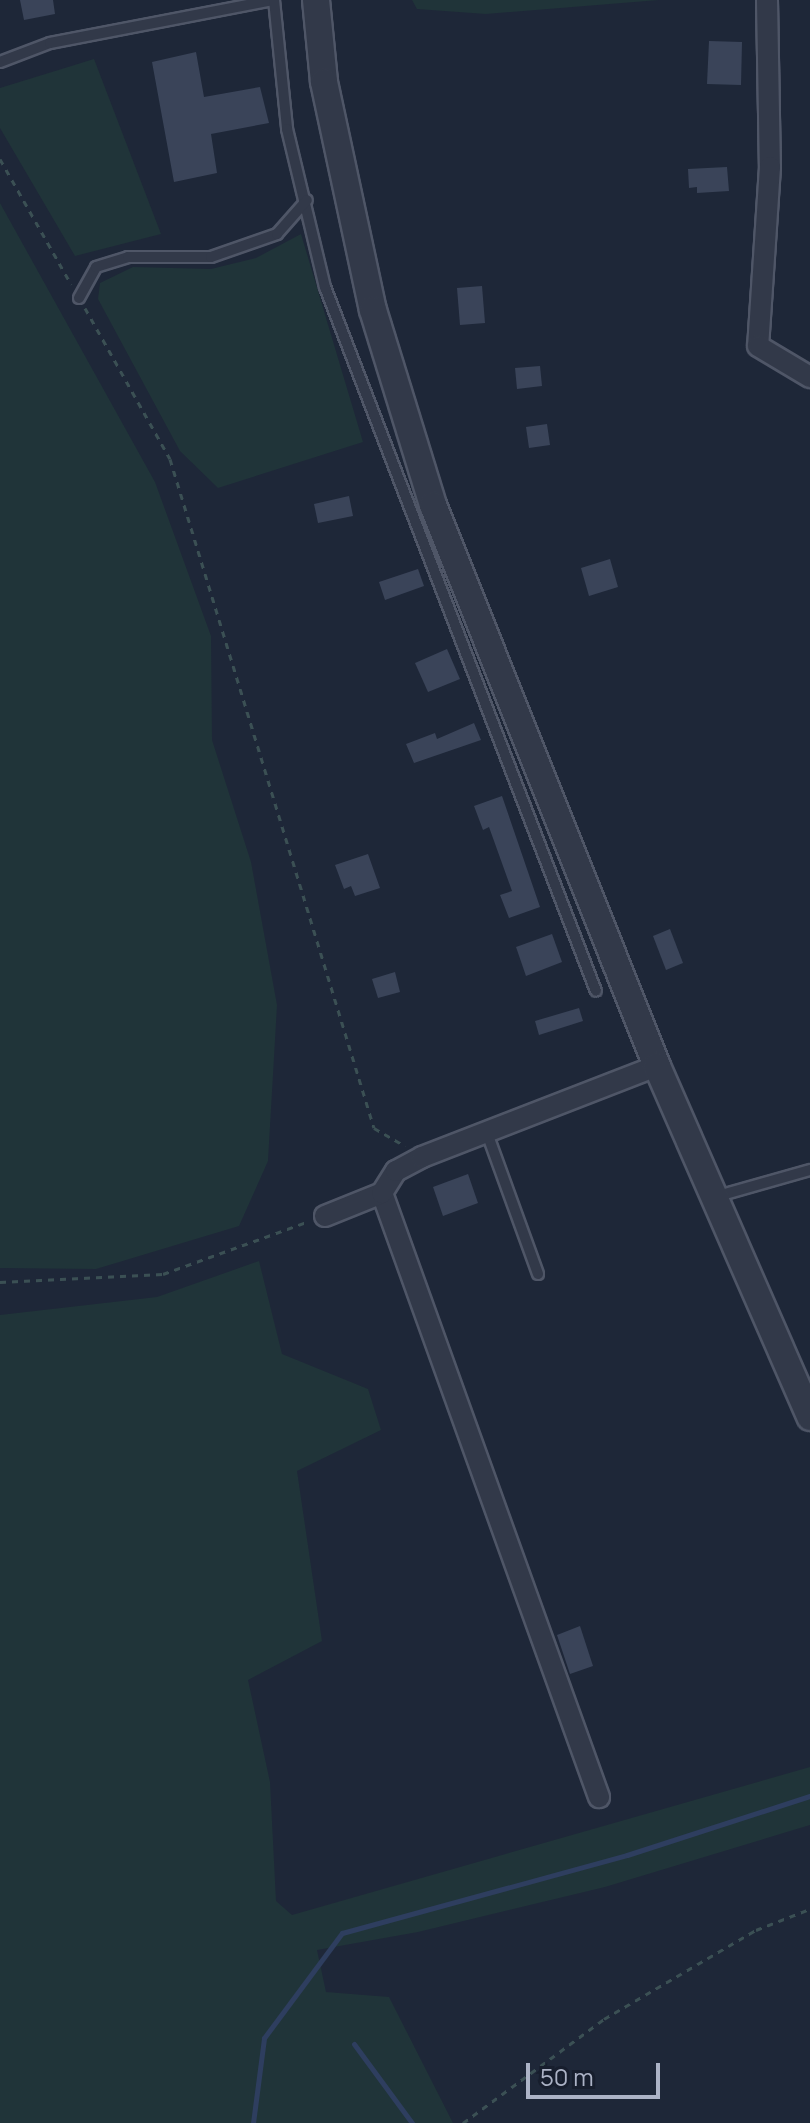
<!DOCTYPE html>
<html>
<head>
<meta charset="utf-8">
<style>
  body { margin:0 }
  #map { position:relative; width:810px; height:2123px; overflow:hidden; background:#1e2738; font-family:Manrope,sans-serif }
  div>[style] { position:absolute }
  .green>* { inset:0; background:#203439 }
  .stream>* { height:5px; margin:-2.5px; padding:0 2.5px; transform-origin:2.5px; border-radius:2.5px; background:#2e3e5f }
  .building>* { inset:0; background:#3a4459 }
  .path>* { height:3px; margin-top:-1.5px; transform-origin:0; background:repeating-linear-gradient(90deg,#3b5054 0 6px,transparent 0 12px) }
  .roads { filter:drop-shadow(2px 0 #4f5667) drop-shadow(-2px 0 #4f5667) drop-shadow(0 2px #4f5667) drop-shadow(0 -2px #4f5667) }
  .service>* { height:10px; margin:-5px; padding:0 5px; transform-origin:5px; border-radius:5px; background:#323949 }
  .minor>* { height:20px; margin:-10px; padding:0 10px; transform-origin:10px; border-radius:10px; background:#323949 }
  .tertiary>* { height:26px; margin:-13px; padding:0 13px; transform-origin:13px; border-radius:13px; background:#323949 }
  span { translate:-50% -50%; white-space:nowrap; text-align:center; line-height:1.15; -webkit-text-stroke:7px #171e2d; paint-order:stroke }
  .scale { position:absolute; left:526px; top:2063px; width:134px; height:36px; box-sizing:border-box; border:4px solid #acb3c6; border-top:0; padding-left:10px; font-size:24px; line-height:28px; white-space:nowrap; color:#acb3c6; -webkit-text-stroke:6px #171e2d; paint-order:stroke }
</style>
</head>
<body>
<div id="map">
  <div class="green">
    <div style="clip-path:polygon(412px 0,659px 0,486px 14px,417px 9px)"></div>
    <div style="clip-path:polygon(94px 59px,161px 234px,75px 256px,0 128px,0 88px)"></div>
    <div style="clip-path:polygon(0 203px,155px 482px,211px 636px,212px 740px,251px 862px,277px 1005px,268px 1161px,239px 1226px,96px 1269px,0 1268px)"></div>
    <div style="clip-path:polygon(301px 234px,363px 442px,218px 488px,180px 451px,98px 299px,100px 283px,133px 267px,211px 269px,256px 258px)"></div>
    <div style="clip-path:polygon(259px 1261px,282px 1354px,368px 1389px,381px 1430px,297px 1471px,322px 1641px,248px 1680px,270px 1782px,276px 1901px,292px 1915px,810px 1767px,810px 1825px,605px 1887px,418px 1932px,317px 1950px,326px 1992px,389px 1997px,453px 2123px,0 2123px,0 1315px,157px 1297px)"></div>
  </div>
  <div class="stream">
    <div style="left:354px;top:2044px;width:98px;rotate:53.7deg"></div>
    <div style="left:253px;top:2123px;width:86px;rotate:-82.6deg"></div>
    <div style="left:264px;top:2038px;width:131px;rotate:-53.4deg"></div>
    <div style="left:342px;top:1933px;width:295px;rotate:-15.3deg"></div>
    <div style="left:627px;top:1855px;width:192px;rotate:-17.9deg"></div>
  </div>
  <div class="building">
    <div style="clip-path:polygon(20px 0,53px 0,55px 14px,24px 20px)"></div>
    <div style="clip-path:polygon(709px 41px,742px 42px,741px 85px,707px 84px)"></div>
    <div style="clip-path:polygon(196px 52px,204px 97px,260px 87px,269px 123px,211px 134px,217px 173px,174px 182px,152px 62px)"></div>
    <div style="clip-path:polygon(727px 167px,729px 191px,697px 193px,697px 187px,689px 188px,688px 169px)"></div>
    <div style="clip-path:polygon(482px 286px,485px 323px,460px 325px,457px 288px)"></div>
    <div style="clip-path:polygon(540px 366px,542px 386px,517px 389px,515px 368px)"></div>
    <div style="clip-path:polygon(547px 424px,550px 445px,529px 448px,526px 427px)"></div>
    <div style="clip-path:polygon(349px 496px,353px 516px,318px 523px,314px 504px)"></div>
    <div style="clip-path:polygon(610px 559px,618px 587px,589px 596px,581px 568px)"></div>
    <div style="clip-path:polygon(418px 569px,424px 586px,385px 600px,379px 582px)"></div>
    <div style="clip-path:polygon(447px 649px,460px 679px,428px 692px,415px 663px)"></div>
    <div style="clip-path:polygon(474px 723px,481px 740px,414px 763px,406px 744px,435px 733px,437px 739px)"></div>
    <div style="clip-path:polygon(502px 796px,540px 907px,509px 918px,500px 895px,512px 891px,489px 827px,483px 830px,474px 806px)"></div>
    <div style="clip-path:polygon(368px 854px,380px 888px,355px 896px,351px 886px,344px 889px,335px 865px)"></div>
    <div style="clip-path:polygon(670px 929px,683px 963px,666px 970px,653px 936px)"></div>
    <div style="clip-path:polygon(552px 934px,562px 962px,526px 976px,516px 947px)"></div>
    <div style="clip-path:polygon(395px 972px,400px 992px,378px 998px,372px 979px)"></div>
    <div style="clip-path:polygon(579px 1008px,583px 1021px,539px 1035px,535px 1021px)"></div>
    <div style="clip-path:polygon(468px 1174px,478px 1203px,443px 1216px,433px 1187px)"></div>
    <div style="clip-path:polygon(580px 1626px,593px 1666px,570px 1674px,557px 1635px)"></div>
  </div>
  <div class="path">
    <div style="left:0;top:159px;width:144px;rotate:60.4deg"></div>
    <div style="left:85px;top:308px;width:173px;rotate:60.6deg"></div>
    <div style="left:170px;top:459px;width:699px;rotate:73.04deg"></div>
    <div style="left:374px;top:1128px;width:36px;rotate:30deg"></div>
    <div style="left:0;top:1282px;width:163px;rotate:-2.8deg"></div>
    <div style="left:163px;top:1274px;width:153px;rotate:-19.9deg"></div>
    <div style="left:463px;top:2123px;width:175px;rotate:-36.4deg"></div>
    <div style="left:604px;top:2019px;width:176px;rotate:-30.4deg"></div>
    <div style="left:756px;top:1930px;width:58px;rotate:-21.3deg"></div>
  </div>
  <div class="roads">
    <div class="service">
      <div style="left:0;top:62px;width:53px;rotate:-20.8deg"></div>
      <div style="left:50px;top:43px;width:228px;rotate:-10.9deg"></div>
      <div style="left:274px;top:0;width:130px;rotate:84.2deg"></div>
      <div style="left:287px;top:129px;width:163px;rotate:76.5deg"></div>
      <div style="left:325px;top:287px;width:754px;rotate:68.95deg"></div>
      <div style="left:79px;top:298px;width:35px;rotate:-61deg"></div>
      <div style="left:96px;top:267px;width:34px;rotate:-17deg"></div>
      <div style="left:128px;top:257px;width:83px"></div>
      <div style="left:211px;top:257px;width:70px;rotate:-19.2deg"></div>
      <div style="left:277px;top:234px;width:45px;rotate:-48.6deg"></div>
      <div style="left:487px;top:1133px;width:150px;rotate:70.1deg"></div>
      <div style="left:718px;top:1196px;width:96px;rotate:-15.8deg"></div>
    </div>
    <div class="minor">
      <div style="left:767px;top:0;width:167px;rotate:89deg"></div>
      <div style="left:770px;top:167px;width:179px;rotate:93.8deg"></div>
      <div style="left:758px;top:346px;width:61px;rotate:30.8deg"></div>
      <div style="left:382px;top:1193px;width:642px;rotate:70.24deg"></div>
      <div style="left:325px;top:1216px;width:61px;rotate:-22deg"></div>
      <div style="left:382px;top:1193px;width:26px;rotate:-58deg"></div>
      <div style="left:396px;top:1171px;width:30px;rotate:-28deg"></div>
      <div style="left:422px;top:1157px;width:252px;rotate:-21.2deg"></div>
    </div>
    <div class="tertiary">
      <div style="left:316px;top:0;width:82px;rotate:84.4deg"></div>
      <div style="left:324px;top:82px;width:233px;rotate:77.9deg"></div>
      <div style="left:373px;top:310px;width:204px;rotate:72.9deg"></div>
      <div style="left:433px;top:505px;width:604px;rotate:68.23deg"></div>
      <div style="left:657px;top:1066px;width:383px;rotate:66.4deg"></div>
    </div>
  </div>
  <div class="scale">50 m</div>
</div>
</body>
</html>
